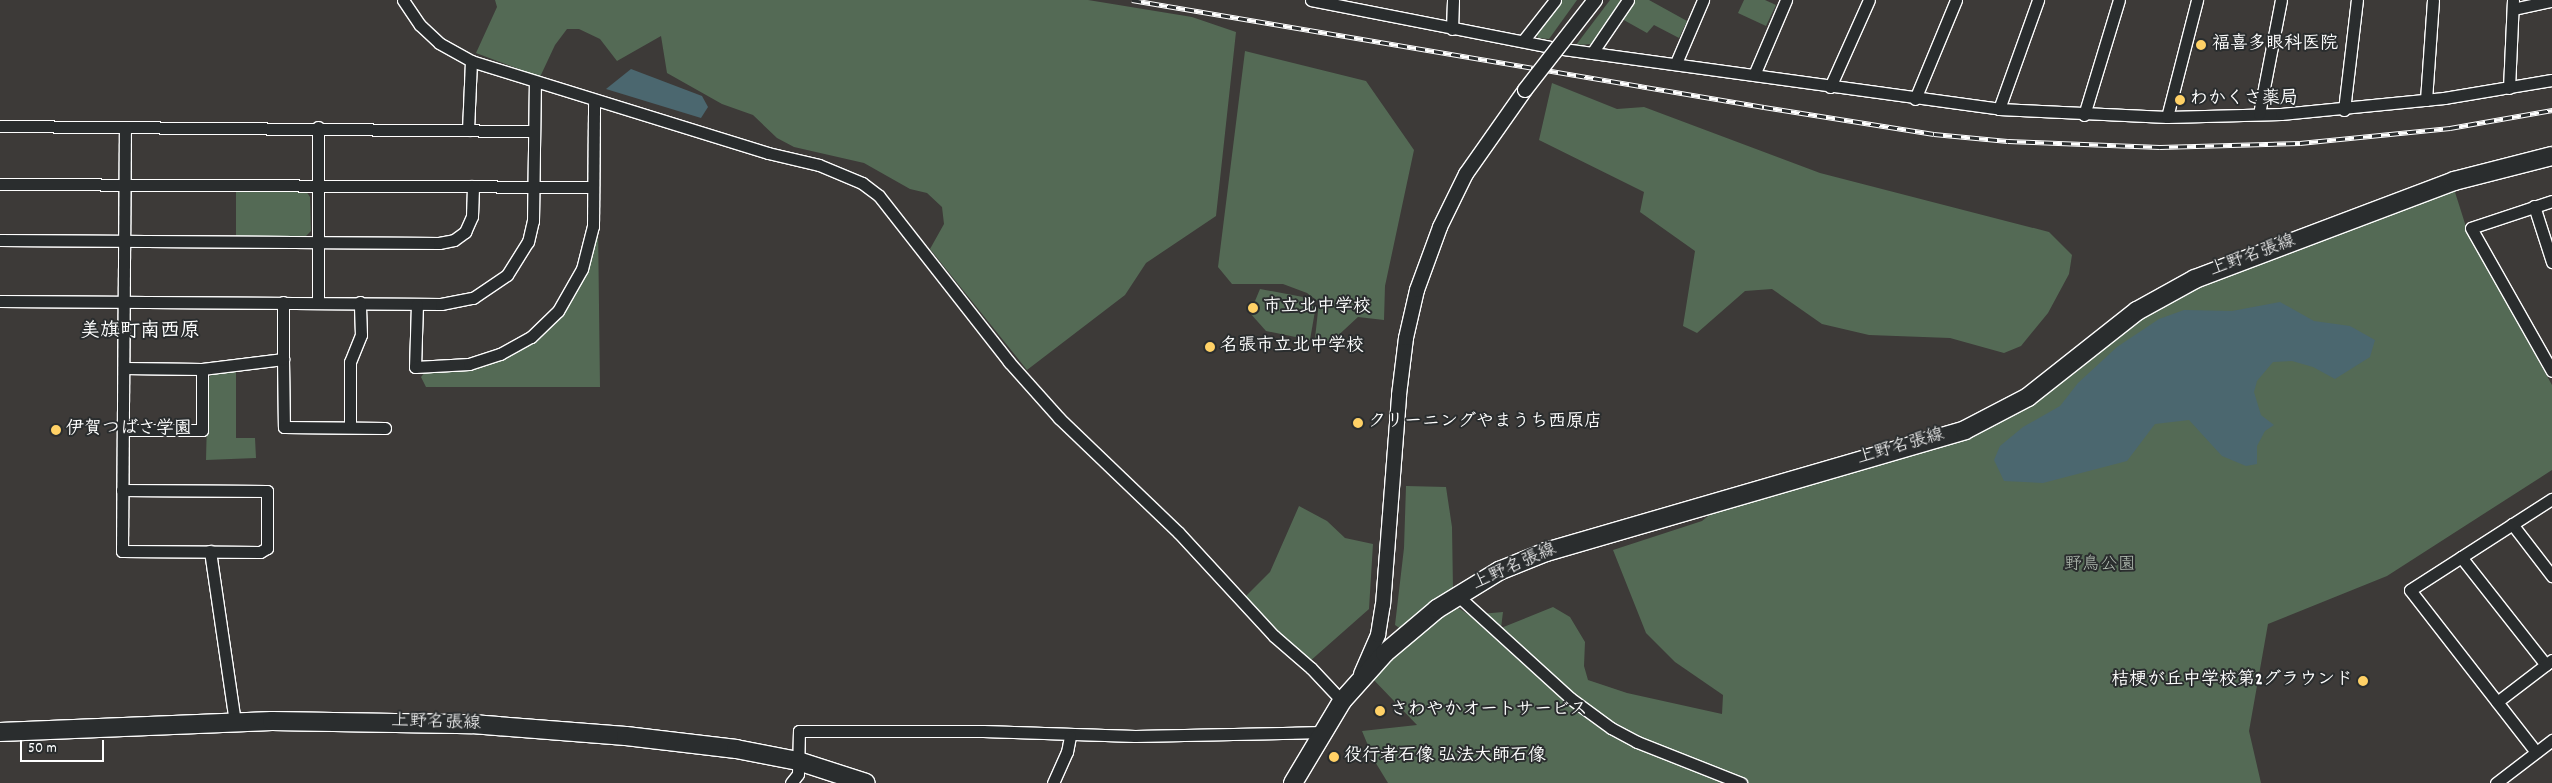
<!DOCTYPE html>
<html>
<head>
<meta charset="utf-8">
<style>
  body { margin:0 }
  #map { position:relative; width:2552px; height:783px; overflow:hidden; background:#3d3a38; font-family:Dekko,"Klee One",sans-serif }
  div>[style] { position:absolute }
  .green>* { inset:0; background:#546a55 }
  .water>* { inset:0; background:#4b676f }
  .roads { filter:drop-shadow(1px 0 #fff) drop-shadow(-1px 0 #fff) drop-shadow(0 1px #fff) drop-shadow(0 -1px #fff) }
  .minor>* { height:11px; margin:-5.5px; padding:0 5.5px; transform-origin:5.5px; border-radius:5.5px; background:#2a2d2e }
  .tertiary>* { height:14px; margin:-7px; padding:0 7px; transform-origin:7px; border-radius:7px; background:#2a2d2e }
  .primary>* { height:18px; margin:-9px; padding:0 9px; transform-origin:9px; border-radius:9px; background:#2a2d2e }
  .rail>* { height:5px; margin-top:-2.5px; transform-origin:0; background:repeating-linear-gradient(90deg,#2a2d2e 0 9px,#fff 0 18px); box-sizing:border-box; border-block:1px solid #fff }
  .bridges { filter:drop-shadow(1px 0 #fff) drop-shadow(-1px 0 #fff) drop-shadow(0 1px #fff) drop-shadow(0 -1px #fff) }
  .tertiary-bridge>* { height:14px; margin:-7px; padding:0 7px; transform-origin:7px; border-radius:7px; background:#2a2d2e }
  .dots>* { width:14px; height:14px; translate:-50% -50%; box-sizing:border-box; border:2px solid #2a2d2e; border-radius:50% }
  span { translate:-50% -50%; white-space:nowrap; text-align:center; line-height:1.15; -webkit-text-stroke:4px #2a2d2e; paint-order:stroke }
  .poi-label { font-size:18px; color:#fff; font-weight:700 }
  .left { translate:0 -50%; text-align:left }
  .right { translate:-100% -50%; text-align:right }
  .street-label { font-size:18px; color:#fff }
  .park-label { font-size:18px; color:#b2bcb2 }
  .quarter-label { font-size:20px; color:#fff; font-weight:700 }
  .scale { position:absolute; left:20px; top:740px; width:84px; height:22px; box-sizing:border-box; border:2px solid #fff; border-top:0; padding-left:6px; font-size:15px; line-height:18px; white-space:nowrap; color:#fff; -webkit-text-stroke:4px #2a2d2e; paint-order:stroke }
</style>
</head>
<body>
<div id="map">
  <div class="green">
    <div style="clip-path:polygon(495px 0,1088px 0,1192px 17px,1236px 32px,1216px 216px,1146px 263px,1125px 295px,1027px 370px,930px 249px,944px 224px,942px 207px,927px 193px,910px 189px,864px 163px,794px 147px,777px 138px,753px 115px,722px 104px,667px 73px,661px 36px,617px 61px,600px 39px,579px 29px,567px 29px,555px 45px,540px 77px,476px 53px,497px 7px)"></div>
    <div style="clip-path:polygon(1561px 0,1577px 0,1549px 39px,1538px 38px,1536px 31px)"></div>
    <div style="clip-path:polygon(1610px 0,1621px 0,1592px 44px,1576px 45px)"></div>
    <div style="clip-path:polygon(1635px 0,1649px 0,1687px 21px,1679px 38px,1654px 25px,1647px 33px,1622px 19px)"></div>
    <div style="clip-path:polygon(1744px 0,1765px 0,1776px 5px,1766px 26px,1738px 13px)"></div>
    <div style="clip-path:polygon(1245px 51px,1366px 81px,1414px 150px,1385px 286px,1384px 320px,1358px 317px,1331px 342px,1315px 338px,1319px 302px,1307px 293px,1283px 284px,1232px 284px,1218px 267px)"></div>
    <div style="clip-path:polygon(1552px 83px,1617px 109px,1644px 107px,1820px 173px,2049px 232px,2072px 255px,2069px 274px,2048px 313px,2021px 346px,2004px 353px,1950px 338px,1869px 335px,1822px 324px,1772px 289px,1745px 291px,1697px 333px,1683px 326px,1695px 251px,1640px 212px,1644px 192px,1539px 140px)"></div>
    <div style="clip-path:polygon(2454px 189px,2468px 233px,2552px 385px,2552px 470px,2387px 576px,2268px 624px,2249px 731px,2261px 783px,1388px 783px,1374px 760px,1362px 731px,1417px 725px,1370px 676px,1454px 605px,1469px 615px,1503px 612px,1501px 628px,1553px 607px,1570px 617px,1585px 642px,1584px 666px,1588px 680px,1627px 693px,1722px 714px,1723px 695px,1675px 662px,1646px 633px,1613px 550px,1702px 521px,1712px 513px,1979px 430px,2181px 292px)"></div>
    <div style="clip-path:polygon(236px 191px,306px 191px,310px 197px,311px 231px,306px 236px,236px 236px)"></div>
    <div style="clip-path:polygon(598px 224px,600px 387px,426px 387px,421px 377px,426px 371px,482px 366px,503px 359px,550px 327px,566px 308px,587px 269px)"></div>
    <div style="clip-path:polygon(1260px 289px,1303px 297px,1312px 303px,1315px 311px,1310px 340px,1266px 331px,1250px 313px)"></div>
    <div style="clip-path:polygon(236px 370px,236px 438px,255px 438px,256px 458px,206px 460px,208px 378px,214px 373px)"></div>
    <div style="clip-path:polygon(1406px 486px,1446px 487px,1452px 527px,1453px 589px,1401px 629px,1395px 625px,1404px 548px)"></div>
    <div style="clip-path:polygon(1299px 506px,1327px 521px,1345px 538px,1373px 544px,1369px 609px,1309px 662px,1245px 597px,1270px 572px)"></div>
  </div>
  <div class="water">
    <div style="clip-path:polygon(631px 69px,702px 96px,708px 107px,701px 118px,606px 89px)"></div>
    <div style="clip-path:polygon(2280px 302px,2314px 321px,2350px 326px,2375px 340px,2370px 357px,2335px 379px,2313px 367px,2292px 361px,2273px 362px,2257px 381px,2254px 392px,2261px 415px,2274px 425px,2265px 431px,2257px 446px,2257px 464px,2246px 466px,2222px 456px,2189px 420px,2155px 424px,2127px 461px,2043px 483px,2004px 481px,1994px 460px,2000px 446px,2023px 427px,2060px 406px,2078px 383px,2117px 347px,2159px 319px,2184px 310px,2232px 311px)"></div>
  </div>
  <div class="roads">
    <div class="minor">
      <div style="left:403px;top:0;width:30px;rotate:56deg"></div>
      <div style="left:420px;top:25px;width:26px;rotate:43deg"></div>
      <div style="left:439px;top:43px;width:37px;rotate:29deg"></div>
      <div style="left:471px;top:61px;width:311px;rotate:17.2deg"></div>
      <div style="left:768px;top:153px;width:52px;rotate:13.2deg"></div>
      <div style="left:819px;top:165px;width:47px;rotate:22.7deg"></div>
      <div style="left:862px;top:183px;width:21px;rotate:37deg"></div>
      <div style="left:879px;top:196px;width:211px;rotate:51.9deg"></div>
      <div style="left:1009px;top:362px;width:75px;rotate:48.2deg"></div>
      <div style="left:1059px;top:418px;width:165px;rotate:43.8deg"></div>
      <div style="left:1178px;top:532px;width:142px;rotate:47.3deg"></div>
      <div style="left:1274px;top:636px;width:49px;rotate:40.9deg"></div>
      <div style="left:1311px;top:668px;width:45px;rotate:46.8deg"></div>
      <div style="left:1311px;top:0;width:250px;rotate:11.1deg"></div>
      <div style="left:1556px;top:48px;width:447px;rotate:7.8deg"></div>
      <div style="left:1999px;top:109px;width:168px;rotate:2.7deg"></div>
      <div style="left:2167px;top:117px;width:114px;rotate:-1.5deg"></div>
      <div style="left:2281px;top:114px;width:164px;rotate:-5.6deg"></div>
      <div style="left:2444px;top:98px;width:109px;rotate:-9.5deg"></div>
      <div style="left:2513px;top:9px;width:40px;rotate:-12deg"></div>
      <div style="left:1452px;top:29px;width:29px;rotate:-88deg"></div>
      <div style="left:1523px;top:41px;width:52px;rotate:-52deg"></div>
      <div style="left:1592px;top:53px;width:64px;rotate:-55.8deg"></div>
      <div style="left:1676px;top:63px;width:69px;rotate:-66.8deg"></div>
      <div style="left:1754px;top:75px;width:82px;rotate:-66.9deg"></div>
      <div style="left:1830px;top:87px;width:95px;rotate:-65.9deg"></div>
      <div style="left:2509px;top:88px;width:88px;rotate:-87.4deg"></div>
      <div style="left:1915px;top:99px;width:107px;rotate:-67.5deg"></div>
      <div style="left:2426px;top:100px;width:100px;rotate:-86deg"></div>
      <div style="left:1999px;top:109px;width:116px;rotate:-70.3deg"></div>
      <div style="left:2344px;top:110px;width:111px;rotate:-83.3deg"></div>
      <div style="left:2259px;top:114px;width:116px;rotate:-79.1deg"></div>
      <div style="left:2084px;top:115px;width:120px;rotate:-73.1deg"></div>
      <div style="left:2167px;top:117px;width:121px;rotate:-75.6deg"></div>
      <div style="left:0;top:126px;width:534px;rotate:0.54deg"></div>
      <div style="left:468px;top:130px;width:69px;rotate:-87.5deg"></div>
      <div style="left:0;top:184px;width:593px;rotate:0.29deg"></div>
      <div style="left:2552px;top:201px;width:85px;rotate:161.6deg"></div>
      <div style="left:2471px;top:228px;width:164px;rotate:60.5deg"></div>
      <div style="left:2534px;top:206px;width:59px;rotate:72.2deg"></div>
      <div style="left:0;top:240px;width:439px;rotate:0.4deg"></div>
      <div style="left:439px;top:243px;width:15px;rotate:-11deg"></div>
      <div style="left:454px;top:240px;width:14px;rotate:-36deg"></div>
      <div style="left:465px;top:232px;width:17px;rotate:-66deg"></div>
      <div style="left:472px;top:216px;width:30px;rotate:-88deg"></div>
      <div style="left:0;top:301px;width:441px;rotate:0.4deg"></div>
      <div style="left:441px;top:304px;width:33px;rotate:-11deg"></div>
      <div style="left:473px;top:298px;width:41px;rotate:-34.1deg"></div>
      <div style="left:507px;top:275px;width:39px;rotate:-58deg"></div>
      <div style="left:528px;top:242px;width:22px;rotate:-77deg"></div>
      <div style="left:533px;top:221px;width:137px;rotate:-89.2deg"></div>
      <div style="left:318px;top:302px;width:175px;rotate:-90deg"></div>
      <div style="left:417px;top:304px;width:63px;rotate:91.8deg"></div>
      <div style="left:415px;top:367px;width:54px;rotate:-3.2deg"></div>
      <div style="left:469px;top:364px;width:33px;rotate:-18deg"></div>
      <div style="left:500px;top:354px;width:35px;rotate:-29deg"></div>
      <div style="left:531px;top:337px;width:37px;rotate:-44deg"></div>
      <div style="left:558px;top:311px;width:48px;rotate:-60.3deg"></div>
      <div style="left:582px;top:269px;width:44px;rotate:-75.7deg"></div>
      <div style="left:593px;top:226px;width:126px;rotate:-89.5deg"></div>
      <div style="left:283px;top:359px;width:68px;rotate:89.2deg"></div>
      <div style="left:284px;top:427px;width:101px;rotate:0.6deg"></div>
      <div style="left:124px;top:368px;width:78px;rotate:0.7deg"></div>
      <div style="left:202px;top:369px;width:82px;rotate:-7deg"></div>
      <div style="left:283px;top:359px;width:57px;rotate:-90deg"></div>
      <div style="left:350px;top:427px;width:65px;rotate:-90deg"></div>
      <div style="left:350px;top:362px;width:29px;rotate:-68deg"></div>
      <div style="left:361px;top:335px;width:33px;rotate:-92deg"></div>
      <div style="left:123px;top:430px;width:79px"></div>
      <div style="left:202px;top:430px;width:61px;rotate:-90deg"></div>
      <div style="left:122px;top:490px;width:145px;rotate:0.4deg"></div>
      <div style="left:267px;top:491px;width:57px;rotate:90deg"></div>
      <div style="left:267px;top:548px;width:8px;rotate:150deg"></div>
      <div style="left:260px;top:552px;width:138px;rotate:-179.6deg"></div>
      <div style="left:122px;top:551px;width:424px;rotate:-89.6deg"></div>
      <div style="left:2512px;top:524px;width:66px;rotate:52.4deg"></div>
      <div style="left:210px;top:551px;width:173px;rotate:81.7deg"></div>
      <div style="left:2461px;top:557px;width:137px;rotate:51.8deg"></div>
      <div style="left:1457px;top:595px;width:153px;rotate:42.3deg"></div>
      <div style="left:1570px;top:698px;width:51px;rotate:36.2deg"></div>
      <div style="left:1611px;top:728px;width:30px;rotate:28deg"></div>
      <div style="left:1637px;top:742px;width:112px;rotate:21.5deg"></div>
      <div style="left:2497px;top:702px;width:69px;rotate:-37.4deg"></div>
      <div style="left:2536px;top:752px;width:205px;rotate:-127.9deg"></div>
      <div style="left:2410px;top:590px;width:169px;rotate:-32.7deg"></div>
      <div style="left:791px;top:783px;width:11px;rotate:-52deg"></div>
      <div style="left:798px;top:774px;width:43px;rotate:-88.7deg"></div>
      <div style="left:799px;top:731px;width:184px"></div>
      <div style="left:983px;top:731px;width:152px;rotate:1.9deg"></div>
      <div style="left:1135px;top:736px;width:188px;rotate:-1.2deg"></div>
      <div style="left:1053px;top:783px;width:34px;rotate:-66deg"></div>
      <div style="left:1067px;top:752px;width:16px;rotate:-79deg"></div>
      <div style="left:2496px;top:783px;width:71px;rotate:-37.5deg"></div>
    </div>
    <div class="tertiary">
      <div style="left:1361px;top:674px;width:43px;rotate:-66.4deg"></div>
      <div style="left:1378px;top:635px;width:30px;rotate:-81deg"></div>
      <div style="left:1383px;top:605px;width:211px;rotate:-85.6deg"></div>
      <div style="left:1399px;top:395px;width:57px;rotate:-83deg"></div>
      <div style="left:1406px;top:338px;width:49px;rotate:-77.1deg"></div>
      <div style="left:1417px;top:290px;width:67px;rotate:-69.9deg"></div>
      <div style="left:1440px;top:227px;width:59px;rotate:-63.9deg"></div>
      <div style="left:1466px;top:174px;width:103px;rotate:-54.9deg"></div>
    </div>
    <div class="primary">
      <div style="left:0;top:732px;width:272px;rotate:-2.3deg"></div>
      <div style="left:272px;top:721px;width:200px;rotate:0.9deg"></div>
      <div style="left:472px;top:724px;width:154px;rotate:4.5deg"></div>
      <div style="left:626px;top:736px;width:111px;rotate:6.7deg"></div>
      <div style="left:736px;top:749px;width:63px;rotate:11deg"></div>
      <div style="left:798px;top:761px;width:71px;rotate:17.9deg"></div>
      <div style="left:1293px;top:783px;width:96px;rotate:-59.1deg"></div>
      <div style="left:1342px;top:701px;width:64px;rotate:-48.1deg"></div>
      <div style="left:1385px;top:653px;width:68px;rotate:-40.2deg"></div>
      <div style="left:1437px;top:609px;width:73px;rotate:-31.5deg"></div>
      <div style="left:1499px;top:571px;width:51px;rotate:-22deg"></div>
      <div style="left:1546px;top:552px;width:436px;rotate:-16.2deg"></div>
      <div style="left:1965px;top:430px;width:71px;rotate:-27.6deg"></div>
      <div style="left:2028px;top:397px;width:139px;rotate:-38.3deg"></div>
      <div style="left:2137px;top:311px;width:66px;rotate:-28.9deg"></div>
      <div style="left:2195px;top:279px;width:277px;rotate:-20.7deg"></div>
      <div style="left:2454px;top:181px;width:101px;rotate:-14.3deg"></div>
    </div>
  </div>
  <div class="rail">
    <div style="left:1132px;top:0;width:641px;rotate:9.61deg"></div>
    <div style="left:1764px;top:107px;width:172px;rotate:9deg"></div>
    <div style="left:1934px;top:134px;width:74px;rotate:5.4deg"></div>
    <div style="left:2008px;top:141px;width:152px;rotate:2.3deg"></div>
    <div style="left:2160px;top:147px;width:140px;rotate:-1.6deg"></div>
    <div style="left:2300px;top:143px;width:151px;rotate:-5.7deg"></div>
    <div style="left:2450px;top:128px;width:104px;rotate:-10deg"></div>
  </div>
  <div class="bridges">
    <div class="tertiary-bridge">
      <div style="left:1525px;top:90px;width:114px;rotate:-52.1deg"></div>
    </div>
  </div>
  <div class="dots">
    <div style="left:2201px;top:45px;background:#ffd166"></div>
    <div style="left:2180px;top:100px;background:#ffd166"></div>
    <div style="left:1253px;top:308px;background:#ffd166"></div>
    <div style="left:1210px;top:347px;background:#ffd166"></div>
    <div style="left:1358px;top:423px;background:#ffd166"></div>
    <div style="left:56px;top:430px;background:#ffd166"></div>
    <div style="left:2363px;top:681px;background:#ffd166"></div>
    <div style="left:1380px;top:711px;background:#ffd166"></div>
    <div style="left:1334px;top:757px;background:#ffd166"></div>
  </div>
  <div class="poi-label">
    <span class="left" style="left:2212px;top:45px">福喜多眼科医院</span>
    <span class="left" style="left:2190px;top:100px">わかくさ薬局</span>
    <span class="left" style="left:1263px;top:308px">市立北中学校</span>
    <span class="left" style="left:1220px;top:347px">名張市立北中学校</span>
    <span class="left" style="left:1368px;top:423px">クリーニングやまうち西原店</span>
    <span class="left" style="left:66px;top:430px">伊賀つばさ学園</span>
    <span class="right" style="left:2353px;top:681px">桔梗が丘中学校第2グラウンド</span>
    <span class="left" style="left:1390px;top:711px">さわやかオートサービス</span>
    <span class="left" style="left:1344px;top:757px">役行者石像 弘法大師石像</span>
  </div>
  <div class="street-label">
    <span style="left:2253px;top:257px;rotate:-20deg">上野名張線</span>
    <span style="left:1901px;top:448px;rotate:-16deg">上野名張線</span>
    <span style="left:1515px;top:568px;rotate:-24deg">上野名張線</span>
    <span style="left:436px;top:724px;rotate:2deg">上野名張線</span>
  </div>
  <div class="park-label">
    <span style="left:2100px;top:566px">野鳥公園</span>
  </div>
  <div class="quarter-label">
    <span style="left:140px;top:332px">美旗町南西原</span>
  </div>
  <div class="scale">50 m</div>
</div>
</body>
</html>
